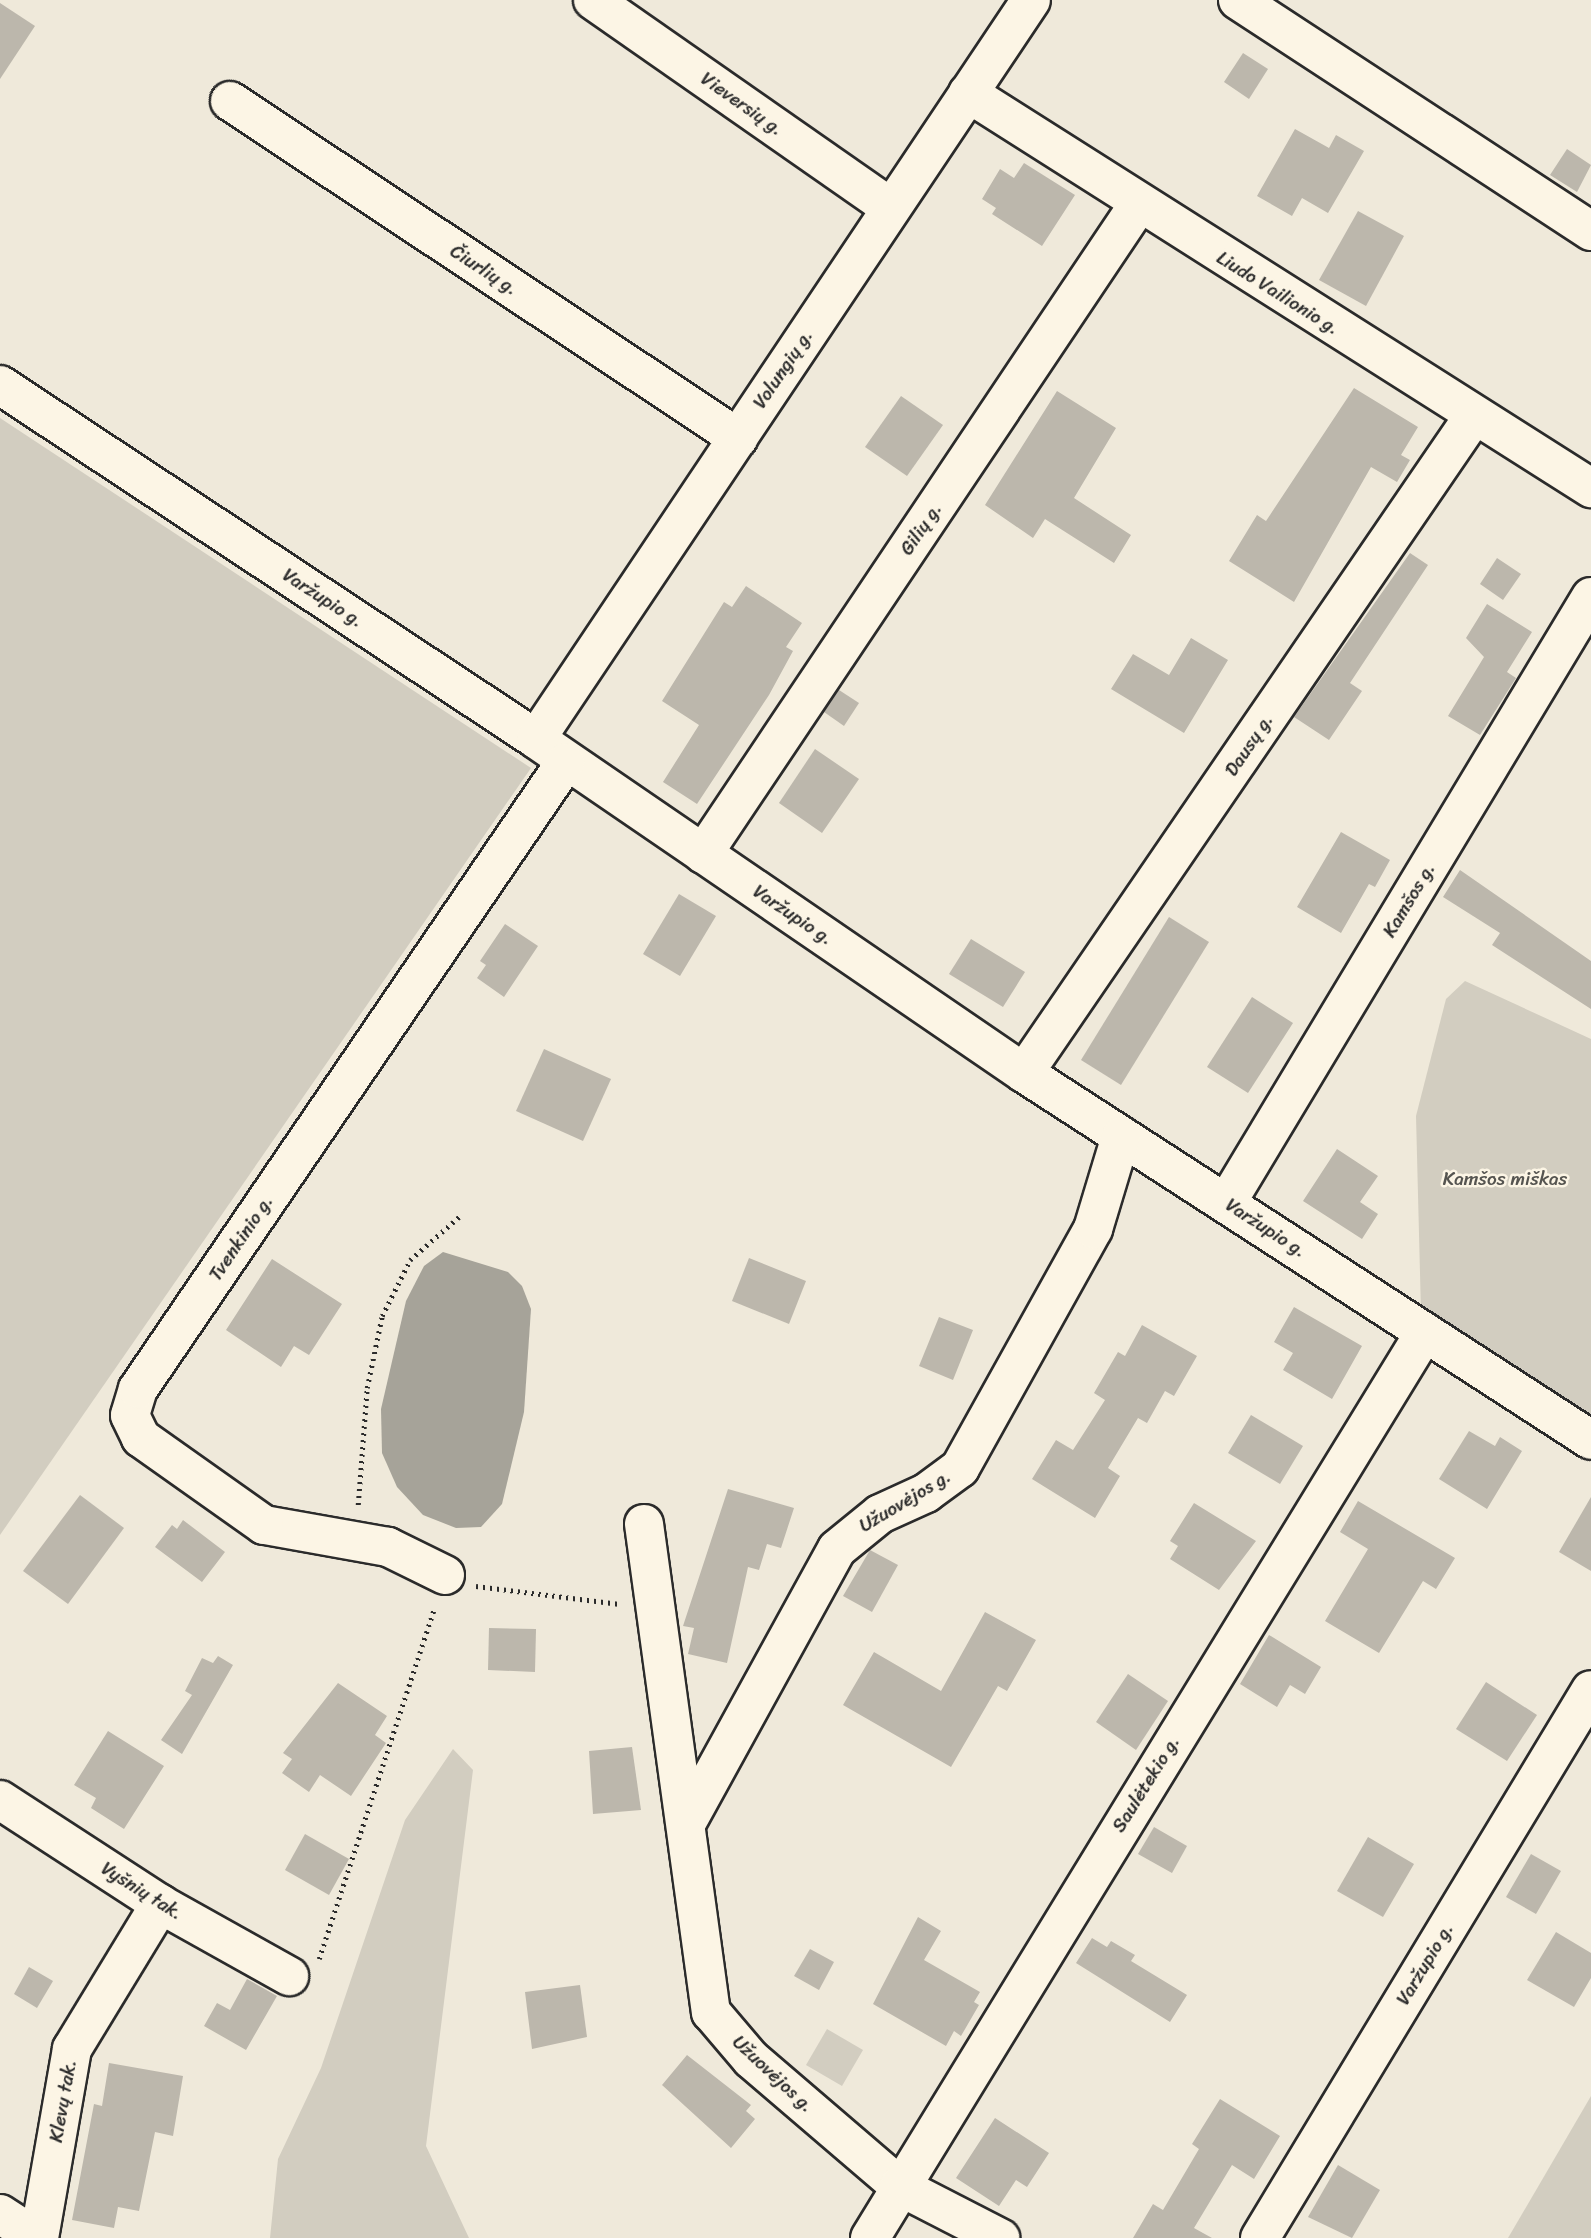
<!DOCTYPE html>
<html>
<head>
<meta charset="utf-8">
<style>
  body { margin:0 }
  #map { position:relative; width:1591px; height:2238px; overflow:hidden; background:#efe9da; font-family:Sriracha,sans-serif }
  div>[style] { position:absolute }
  .green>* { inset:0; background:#d2cdc0 }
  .water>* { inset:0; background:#a6a399 }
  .building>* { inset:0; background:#bcb7ac }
  .path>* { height:4.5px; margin-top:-2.25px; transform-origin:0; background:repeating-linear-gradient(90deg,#2b2b2b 0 2px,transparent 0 7px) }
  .roads { filter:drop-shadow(2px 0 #2b2b2b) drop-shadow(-2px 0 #2b2b2b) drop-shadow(0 2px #2b2b2b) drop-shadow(0 -2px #2b2b2b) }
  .minor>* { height:38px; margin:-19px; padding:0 19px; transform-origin:19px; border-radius:19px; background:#fcf5e5 }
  span { translate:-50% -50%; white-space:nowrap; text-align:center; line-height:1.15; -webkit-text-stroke:5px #fcf5e5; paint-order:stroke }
  .street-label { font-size:19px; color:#2b2b2b }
  .park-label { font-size:19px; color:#555450 }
</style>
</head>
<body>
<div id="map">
  <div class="green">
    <div style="clip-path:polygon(0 418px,531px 768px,0 1535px)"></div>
    <div style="clip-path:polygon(1465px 981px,1591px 1039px,1591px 1424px,1421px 1312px,1416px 1116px,1446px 999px)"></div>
    <div style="clip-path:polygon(453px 1749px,473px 1770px,426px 2146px,469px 2238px,270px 2238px,278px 2159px,321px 2068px,405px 1820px)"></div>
    <div style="clip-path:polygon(827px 2029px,863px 2050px,842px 2086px,806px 2065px)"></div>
    <div style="clip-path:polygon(1591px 2096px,1591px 2238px,1508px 2238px)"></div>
  </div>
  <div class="water">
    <div style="clip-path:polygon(443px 1252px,508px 1272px,522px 1286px,531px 1309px,524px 1412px,502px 1504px,481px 1527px,456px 1528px,423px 1515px,397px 1487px,382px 1453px,381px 1409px,406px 1301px,424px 1266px)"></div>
  </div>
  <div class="building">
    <div style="clip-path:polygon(0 3px,35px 26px,0 79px)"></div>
    <div style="clip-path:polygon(1243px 53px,1268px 69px,1249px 99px,1224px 82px)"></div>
    <div style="clip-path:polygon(1295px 129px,1329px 148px,1336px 135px,1364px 151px,1328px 213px,1302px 198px,1292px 216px,1257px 196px)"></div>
    <div style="clip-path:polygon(1567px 149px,1591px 165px,1577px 192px,1550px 175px)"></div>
    <div style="clip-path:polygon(1024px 163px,1075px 195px,1042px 246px,992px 214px,996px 208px,982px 199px,1000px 169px,1014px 178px)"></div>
    <div style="clip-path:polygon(1358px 211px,1404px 236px,1366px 306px,1319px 280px)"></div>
    <div style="clip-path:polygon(1354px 388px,1418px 427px,1401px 455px,1410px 460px,1397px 482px,1371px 467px,1294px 602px,1229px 561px,1257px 515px,1266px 521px)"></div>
    <div style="clip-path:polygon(1057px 391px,1116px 428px,1074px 498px,1131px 535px,1114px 563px,1045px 519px,1033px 538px,985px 505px)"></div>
    <div style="clip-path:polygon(901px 396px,943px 425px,907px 476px,865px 447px)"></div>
    <div style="clip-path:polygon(1410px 553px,1428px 565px,1350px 683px,1362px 691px,1329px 740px,1294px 717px)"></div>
    <div style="clip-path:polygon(1497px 558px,1521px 574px,1503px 600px,1480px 584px)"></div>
    <div style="clip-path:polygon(746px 586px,802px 623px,786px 647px,793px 651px,769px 695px,697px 804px,663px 782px,699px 725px,662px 701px,724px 602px,732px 607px)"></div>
    <div style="clip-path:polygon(1487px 604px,1532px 632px,1507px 672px,1516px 678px,1480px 735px,1448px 716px,1484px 657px,1466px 638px)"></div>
    <div style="clip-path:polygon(1191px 638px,1228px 660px,1184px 733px,1111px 689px,1133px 654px,1169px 675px)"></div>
    <div style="clip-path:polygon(839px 690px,859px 703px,844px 726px,824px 712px)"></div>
    <div style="clip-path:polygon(815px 749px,859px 779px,822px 833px,779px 803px)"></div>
    <div style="clip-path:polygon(1341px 832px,1390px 860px,1375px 887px,1369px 884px,1341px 933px,1297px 907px)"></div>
    <div style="clip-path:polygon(1460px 870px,1591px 961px,1591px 1009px,1492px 945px,1500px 933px,1443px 897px)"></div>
    <div style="clip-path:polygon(679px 894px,716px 916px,680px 976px,643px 954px)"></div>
    <div style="clip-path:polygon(1169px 917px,1209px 942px,1121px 1085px,1081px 1060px)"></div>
    <div style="clip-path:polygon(505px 924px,538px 946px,504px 997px,477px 978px,486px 965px,480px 961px)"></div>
    <div style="clip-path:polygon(971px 939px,1025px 972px,1003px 1007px,949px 974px)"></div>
    <div style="clip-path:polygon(1252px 997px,1293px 1023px,1248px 1093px,1207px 1067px)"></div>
    <div style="clip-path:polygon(544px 1049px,611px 1079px,583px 1141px,516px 1111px)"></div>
    <div style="clip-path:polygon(1337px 1149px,1378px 1176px,1360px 1202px,1378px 1214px,1362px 1239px,1303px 1201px)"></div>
    <div style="clip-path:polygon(749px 1258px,806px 1281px,789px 1324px,732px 1301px)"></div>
    <div style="clip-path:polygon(272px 1259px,342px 1304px,309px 1355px,294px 1346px,281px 1367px,226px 1330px)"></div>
    <div style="clip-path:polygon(1294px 1307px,1362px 1346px,1332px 1399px,1283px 1370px,1293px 1353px,1274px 1342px)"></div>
    <div style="clip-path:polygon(939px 1317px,973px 1330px,953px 1380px,919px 1366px)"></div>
    <div style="clip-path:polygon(1142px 1325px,1197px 1356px,1174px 1396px,1165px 1391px,1147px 1423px,1138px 1418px,1108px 1468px,1120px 1476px,1095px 1518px,1032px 1479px,1056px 1440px,1073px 1450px,1105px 1400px,1094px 1393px,1118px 1352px,1125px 1356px)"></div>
    <div style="clip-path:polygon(1251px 1415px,1303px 1446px,1280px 1484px,1228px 1453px)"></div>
    <div style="clip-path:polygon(1469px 1431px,1495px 1446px,1500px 1437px,1522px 1451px,1487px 1509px,1439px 1479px)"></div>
    <div style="clip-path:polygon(728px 1489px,794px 1508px,781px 1548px,767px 1544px,759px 1570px,748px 1567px,727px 1663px,688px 1654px,694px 1628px,683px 1626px)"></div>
    <div style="clip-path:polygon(80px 1495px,124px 1528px,68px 1604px,23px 1571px)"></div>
    <div style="clip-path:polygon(1591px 1497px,1591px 1571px,1559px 1552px)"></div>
    <div style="clip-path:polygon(1358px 1501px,1455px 1558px,1436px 1589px,1423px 1581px,1379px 1653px,1325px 1621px,1368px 1549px,1340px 1532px)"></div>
    <div style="clip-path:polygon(1194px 1503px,1256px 1541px,1219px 1590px,1170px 1559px,1178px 1546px,1170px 1541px)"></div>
    <div style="clip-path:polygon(183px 1520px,225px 1552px,202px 1582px,155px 1547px,172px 1525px,177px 1529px)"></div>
    <div style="clip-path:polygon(870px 1550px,898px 1565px,872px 1612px,843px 1596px)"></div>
    <div style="clip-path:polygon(985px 1612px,1036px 1640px,1007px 1691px,998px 1686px,951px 1767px,843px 1705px,874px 1652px,941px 1691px)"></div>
    <div style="clip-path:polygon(489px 1628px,536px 1629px,535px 1672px,488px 1670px)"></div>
    <div style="clip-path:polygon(1269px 1635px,1321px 1667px,1305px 1694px,1290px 1685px,1277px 1707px,1240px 1684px)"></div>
    <div style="clip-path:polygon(218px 1656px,233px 1665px,182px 1754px,161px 1740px,192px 1695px,185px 1691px,202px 1658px,213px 1663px)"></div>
    <div style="clip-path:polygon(1128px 1674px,1168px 1701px,1136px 1750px,1096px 1722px)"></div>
    <div style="clip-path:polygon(1486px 1682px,1537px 1715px,1507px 1761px,1456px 1729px)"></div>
    <div style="clip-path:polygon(338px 1683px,387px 1716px,375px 1735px,386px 1743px,351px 1796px,320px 1775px,309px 1792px,282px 1773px,292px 1759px,283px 1753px)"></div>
    <div style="clip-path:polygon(108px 1731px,164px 1766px,124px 1829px,91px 1808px,96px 1798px,74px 1785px)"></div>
    <div style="clip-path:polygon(632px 1747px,641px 1810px,593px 1814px,589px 1751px)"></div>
    <div style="clip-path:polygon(1154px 1827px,1187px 1846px,1172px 1873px,1138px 1854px)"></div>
    <div style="clip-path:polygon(305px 1834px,349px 1859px,329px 1895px,285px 1870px)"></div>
    <div style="clip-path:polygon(1368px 1837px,1414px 1864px,1383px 1917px,1337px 1891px)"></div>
    <div style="clip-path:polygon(1531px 1854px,1561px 1871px,1536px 1914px,1506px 1897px)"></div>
    <div style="clip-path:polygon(918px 1917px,941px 1931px,924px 1960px,980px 1992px,974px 2002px,979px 2005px,961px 2036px,954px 2031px,946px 2046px,873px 2004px)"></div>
    <div style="clip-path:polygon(1556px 1932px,1591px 1953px,1591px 1978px,1574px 2007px,1527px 1980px)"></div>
    <div style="clip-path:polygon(1092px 1938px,1107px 1947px,1111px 1941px,1135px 1955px,1131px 1961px,1187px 1995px,1170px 2022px,1076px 1963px)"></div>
    <div style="clip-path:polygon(810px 1949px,834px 1962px,819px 1990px,794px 1976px)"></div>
    <div style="clip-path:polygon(29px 1967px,53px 1981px,37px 2008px,14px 1994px)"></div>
    <div style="clip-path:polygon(247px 1979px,277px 1996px,246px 2050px,204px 2026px,217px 2003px,230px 2010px)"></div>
    <div style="clip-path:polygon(580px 1985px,587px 2037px,532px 2049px,525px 1992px)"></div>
    <div style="clip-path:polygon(687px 2055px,751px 2105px,746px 2111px,755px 2119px,731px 2148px,662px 2085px)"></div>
    <div style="clip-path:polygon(109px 2063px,183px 2076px,173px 2136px,155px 2132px,139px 2211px,118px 2207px,114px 2228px,72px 2220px,94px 2104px,102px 2106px)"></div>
    <div style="clip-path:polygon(1220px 2099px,1280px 2136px,1254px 2179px,1232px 2165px,1194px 2228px,1212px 2238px,1133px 2238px,1153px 2204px,1163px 2210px,1199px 2149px,1192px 2144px)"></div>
    <div style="clip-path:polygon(995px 2118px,1049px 2153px,1027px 2187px,1016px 2180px,999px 2206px,956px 2178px)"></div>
    <div style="clip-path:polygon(1338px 2165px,1380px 2190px,1352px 2238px,1308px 2217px)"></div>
  </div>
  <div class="path">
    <div style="left:358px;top:1505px;width:117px;rotate:-85.6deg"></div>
    <div style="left:367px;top:1388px;width:74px;rotate:-78.2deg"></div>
    <div style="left:382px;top:1316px;width:63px;rotate:-63.4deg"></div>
    <div style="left:410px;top:1260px;width:67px;rotate:-41.3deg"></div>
    <div style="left:476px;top:1586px;width:145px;rotate:7.1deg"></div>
    <div style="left:319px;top:1959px;width:368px;rotate:-71.8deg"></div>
  </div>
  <div class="roads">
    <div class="minor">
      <div style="left:593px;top:0;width:363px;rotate:34.9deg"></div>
      <div style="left:1238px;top:0;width:422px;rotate:33.2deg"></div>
      <div style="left:968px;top:93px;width:738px;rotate:32.38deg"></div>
      <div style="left:230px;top:101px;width:610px;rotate:33.56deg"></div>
      <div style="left:0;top:385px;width:642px;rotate:33.44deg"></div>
      <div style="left:536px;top:739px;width:591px;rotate:34.39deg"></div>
      <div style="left:1024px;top:1073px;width:675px;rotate:32.91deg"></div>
      <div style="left:536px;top:739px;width:889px;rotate:-56.18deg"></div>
      <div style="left:703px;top:854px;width:781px;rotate:-56.17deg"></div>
      <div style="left:1024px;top:1073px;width:795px;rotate:-55.61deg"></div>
      <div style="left:1227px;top:1202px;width:706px;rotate:-58.97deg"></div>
      <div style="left:644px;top:1524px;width:493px;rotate:82.2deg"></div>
      <div style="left:711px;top:2012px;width:62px;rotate:49.6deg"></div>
      <div style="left:751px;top:2059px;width:195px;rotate:40.6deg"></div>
      <div style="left:899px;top:2186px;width:114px;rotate:27.2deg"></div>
      <div style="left:445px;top:1575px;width:64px;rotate:-153.8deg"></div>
      <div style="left:388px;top:1547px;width:126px;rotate:-169.9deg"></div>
      <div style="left:264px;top:1525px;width:151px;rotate:-144.7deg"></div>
      <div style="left:141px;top:1438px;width:25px;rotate:-116deg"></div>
      <div style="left:130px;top:1415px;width:27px;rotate:-73deg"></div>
      <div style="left:138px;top:1389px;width:758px;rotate:-55.7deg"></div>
      <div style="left:0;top:1800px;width:191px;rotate:33deg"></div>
      <div style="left:160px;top:1904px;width:148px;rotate:29.2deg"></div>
      <div style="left:688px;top:1820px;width:309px;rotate:-61.2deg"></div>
      <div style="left:837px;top:1549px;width:55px;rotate:-39.1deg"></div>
      <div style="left:880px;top:1514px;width:51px;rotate:-24.5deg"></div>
      <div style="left:926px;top:1493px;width:42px;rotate:-36.3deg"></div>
      <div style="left:960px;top:1468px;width:274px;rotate:-60.9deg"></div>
      <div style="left:1093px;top:1229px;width:97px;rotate:-73.2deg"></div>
      <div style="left:0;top:2214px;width:44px;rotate:33deg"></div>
      <div style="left:39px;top:2238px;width:192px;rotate:-80.1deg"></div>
      <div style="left:72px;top:2049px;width:170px;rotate:-58.7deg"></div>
      <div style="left:870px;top:2238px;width:1062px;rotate:-58.51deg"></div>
      <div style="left:1260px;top:2238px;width:640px;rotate:-58.87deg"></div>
    </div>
  </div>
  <div class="street-label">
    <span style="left:742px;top:104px;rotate:35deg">Vieversių g.</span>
    <span style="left:484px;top:270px;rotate:33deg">Čiurlių g.</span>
    <span style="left:1278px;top:293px;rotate:32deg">Liudo Vailionio g.</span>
    <span style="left:783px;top:369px;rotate:-56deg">Volungių g.</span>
    <span style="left:921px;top:529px;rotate:-56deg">Gilių g.</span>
    <span style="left:323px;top:598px;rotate:33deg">Varžupio g.</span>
    <span style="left:1249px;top:745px;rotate:-56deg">Dausų g.</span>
    <span style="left:1409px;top:900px;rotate:-59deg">Kamšos g.</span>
    <span style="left:793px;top:915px;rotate:34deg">Varžupio g.</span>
    <span style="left:1266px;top:1228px;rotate:33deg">Varžupio g.</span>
    <span style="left:241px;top:1238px;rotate:-56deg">Tvenkinio g.</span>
    <span style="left:905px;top:1501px;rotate:-31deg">Užuovėjos g.</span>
    <span style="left:1146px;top:1784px;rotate:-58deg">Saulėtekio g.</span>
    <span style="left:142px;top:1891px;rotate:32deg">Vyšnių tak.</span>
    <span style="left:1425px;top:1964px;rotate:-59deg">Varžupio g.</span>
    <span style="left:773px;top:2074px;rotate:43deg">Užuovėjos g.</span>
    <span style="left:63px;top:2101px;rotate:-80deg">Klevų tak.</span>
  </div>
  <div class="park-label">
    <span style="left:1505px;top:1179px">Kamšos miškas</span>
  </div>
</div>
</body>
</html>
